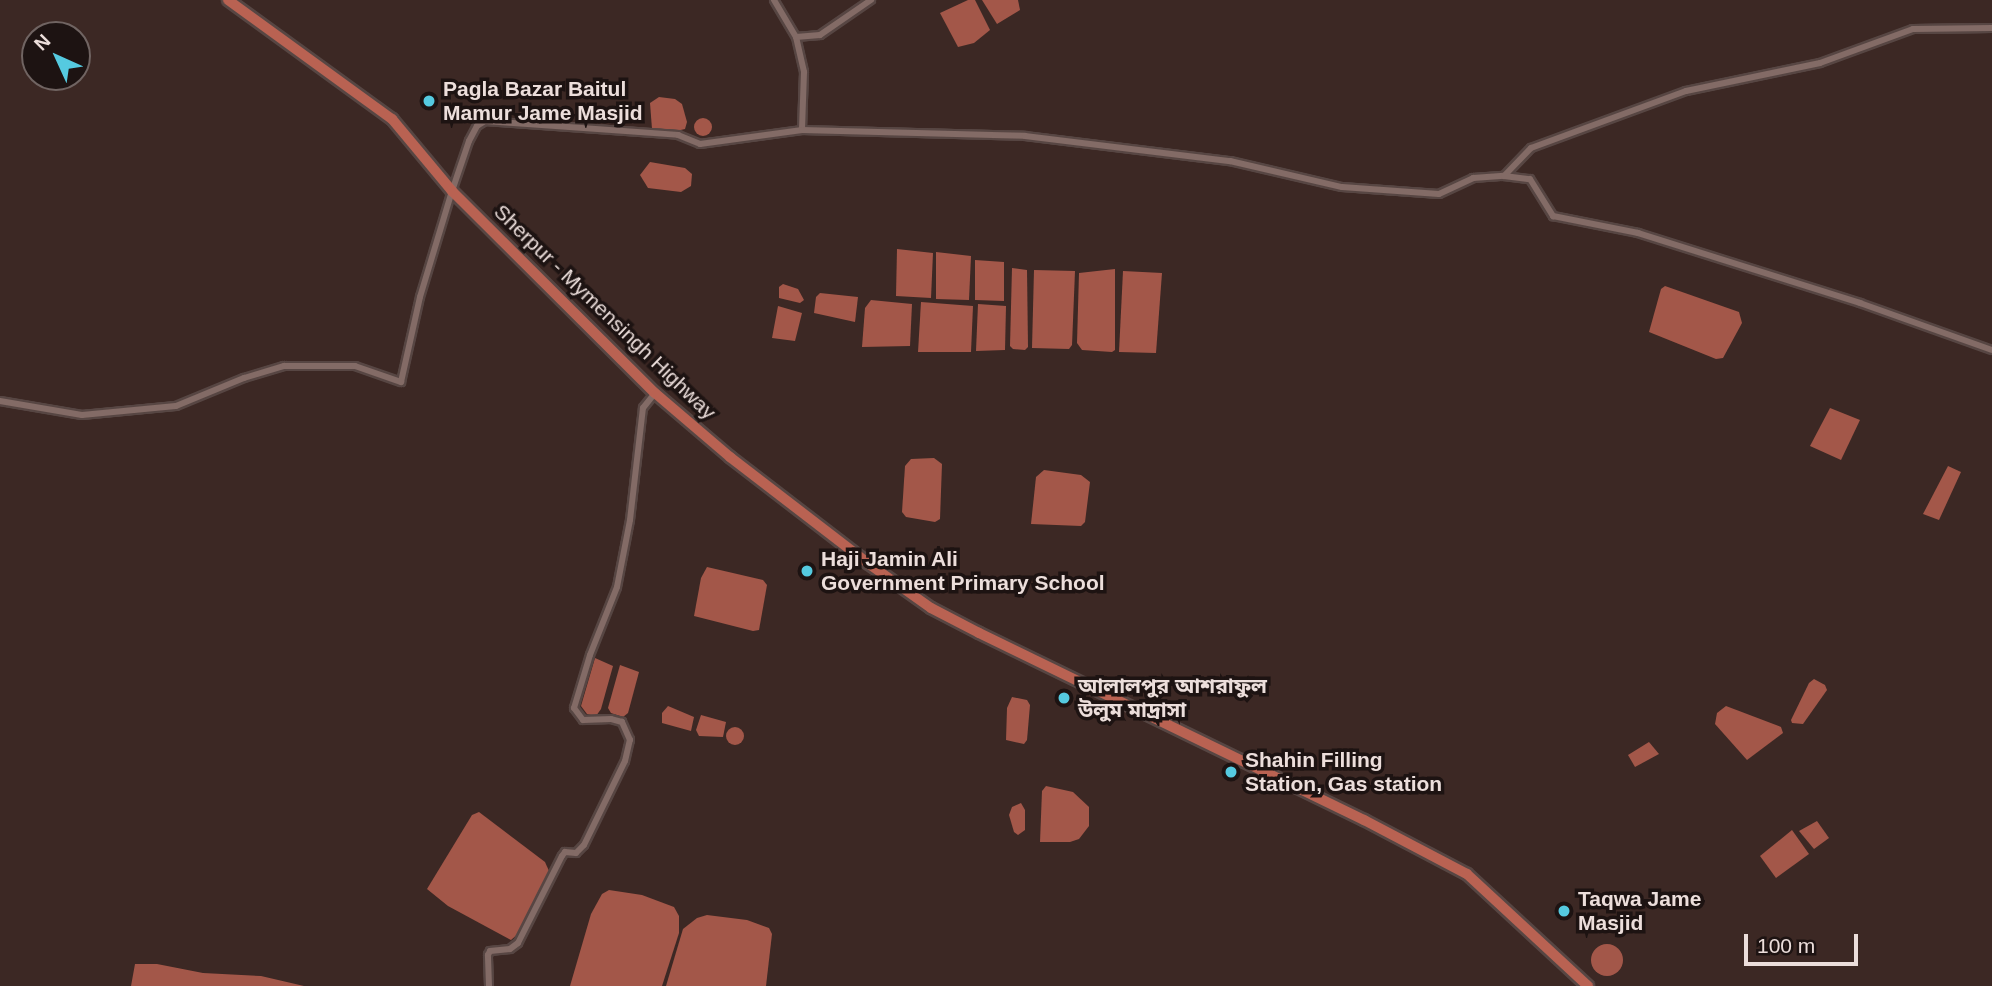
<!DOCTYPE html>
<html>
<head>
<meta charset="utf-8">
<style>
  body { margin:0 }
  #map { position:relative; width:1992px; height:986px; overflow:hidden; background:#3c2824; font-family:Helvetica,"Noto Sans Bengali",sans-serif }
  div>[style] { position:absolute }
  .water>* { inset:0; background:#a35749 }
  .round { border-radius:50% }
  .roads { filter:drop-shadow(2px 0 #574643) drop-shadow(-2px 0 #574643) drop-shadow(0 2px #574643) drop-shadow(0 -2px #574643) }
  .minor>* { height:6px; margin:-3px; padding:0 3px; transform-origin:3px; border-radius:3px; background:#836b66 }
  .primary>* { height:10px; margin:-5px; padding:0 5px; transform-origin:5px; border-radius:5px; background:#b96252 }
  .dots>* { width:19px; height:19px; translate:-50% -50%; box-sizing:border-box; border:4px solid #1d1312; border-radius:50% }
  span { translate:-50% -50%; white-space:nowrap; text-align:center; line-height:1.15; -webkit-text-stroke:7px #1d1312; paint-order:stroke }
  .poi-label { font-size:21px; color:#ecdedb; font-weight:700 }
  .left { translate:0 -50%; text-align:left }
  .street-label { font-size:21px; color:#ecdedb }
  .north { position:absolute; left:21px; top:21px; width:70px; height:70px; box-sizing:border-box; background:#1d1312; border:2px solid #706462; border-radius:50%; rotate:315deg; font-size:19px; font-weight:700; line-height:28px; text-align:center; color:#ecdedb }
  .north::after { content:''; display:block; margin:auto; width:24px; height:32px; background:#55cae0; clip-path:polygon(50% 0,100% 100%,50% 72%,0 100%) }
  .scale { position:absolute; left:1744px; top:934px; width:114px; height:32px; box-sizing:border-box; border:4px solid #ecdedb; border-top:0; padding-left:9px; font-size:21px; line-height:24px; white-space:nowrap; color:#ecdedb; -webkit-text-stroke:5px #1d1312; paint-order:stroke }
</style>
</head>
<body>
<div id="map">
  <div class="water">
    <div style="clip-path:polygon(968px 0,975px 0,990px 30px,974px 43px,958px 47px,940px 13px)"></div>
    <div style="clip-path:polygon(982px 0,1018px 0,1020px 10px,997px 24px)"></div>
    <div style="clip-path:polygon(659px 97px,675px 99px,682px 104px,687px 122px,685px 129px,676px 131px,652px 129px,650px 103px)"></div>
    <div class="round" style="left:694px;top:118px;width:18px;height:18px"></div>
    <div style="clip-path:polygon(650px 162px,685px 168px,692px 174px,691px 186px,681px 192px,648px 188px,640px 175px)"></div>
    <div style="clip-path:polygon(897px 249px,933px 253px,931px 298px,896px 296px)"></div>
    <div style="clip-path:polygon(936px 252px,971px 256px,969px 300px,936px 299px)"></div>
    <div style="clip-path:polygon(975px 260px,1004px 262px,1004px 301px,975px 300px)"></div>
    <div style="clip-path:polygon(1012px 268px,1027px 270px,1028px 347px,1025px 350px,1013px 349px,1010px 346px)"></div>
    <div style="clip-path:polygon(1115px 269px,1115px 350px,1112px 352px,1082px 350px,1077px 343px,1079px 273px)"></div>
    <div style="clip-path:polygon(1034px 270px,1075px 271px,1072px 345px,1069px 349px,1032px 348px)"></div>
    <div style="clip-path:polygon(1123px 271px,1162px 273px,1156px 353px,1119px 352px)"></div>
    <div style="clip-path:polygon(783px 284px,798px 289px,804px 300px,800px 303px,779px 298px,779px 287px)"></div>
    <div style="clip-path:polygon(1665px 286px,1739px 312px,1742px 323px,1723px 358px,1716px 359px,1649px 332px,1661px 289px)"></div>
    <div style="clip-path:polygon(820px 293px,858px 297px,855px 322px,814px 313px,816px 297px)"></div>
    <div style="clip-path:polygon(871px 300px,912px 304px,910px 346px,862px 347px,865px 308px)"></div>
    <div style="clip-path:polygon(921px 302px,973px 306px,971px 352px,918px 352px)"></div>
    <div style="clip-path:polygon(978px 304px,1006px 306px,1005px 350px,976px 351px)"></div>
    <div style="clip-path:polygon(778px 306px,802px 313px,795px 341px,772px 338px)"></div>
    <div style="clip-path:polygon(1830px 408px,1860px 420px,1841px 460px,1810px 446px)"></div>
    <div style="clip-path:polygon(934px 458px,942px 464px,940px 519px,935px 522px,906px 517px,902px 512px,905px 466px,911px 459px)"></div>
    <div style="clip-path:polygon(1948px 466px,1961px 472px,1939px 520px,1923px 514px)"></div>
    <div style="clip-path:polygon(1044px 470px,1081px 475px,1090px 482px,1085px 522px,1081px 526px,1031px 524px,1036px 477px)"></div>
    <div style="clip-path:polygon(707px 567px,763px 580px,767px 585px,759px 630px,753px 631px,694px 616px,701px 578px)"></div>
    <div style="clip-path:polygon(595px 658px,613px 666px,601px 709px,596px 716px,587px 714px,581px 706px)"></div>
    <div style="clip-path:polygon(620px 665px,639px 672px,628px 713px,623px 717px,611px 713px,608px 708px)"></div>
    <div style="clip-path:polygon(1814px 679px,1825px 685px,1827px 690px,1803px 724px,1792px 723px,1791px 720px,1809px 683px)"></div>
    <div style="clip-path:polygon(1012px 697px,1027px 700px,1030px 705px,1027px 740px,1024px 744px,1006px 740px,1007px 708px)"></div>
    <div style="clip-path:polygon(668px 706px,694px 717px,691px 731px,662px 723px,662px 713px)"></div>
    <div style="clip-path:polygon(1726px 706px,1781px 727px,1783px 733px,1747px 760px,1715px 724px,1717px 713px)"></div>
    <div style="clip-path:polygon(701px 715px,726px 722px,723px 737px,699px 736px,696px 730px)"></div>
    <div class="round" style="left:726px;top:727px;width:18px;height:18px"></div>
    <div style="clip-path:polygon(1649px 742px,1659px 754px,1635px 767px,1628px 755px)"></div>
    <div style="clip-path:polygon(1046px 786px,1073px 792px,1089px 807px,1089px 826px,1079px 839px,1070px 842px,1040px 842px,1042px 791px)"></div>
    <div style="clip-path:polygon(1021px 803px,1025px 810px,1025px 830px,1018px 835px,1014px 832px,1009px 815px,1012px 807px)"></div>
    <div style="clip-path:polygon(479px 812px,545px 862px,549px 871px,519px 933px,511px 940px,448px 906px,427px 889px,472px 815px)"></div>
    <div style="clip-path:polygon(1817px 821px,1829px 838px,1814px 849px,1799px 831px)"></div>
    <div style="clip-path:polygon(1792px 830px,1809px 854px,1776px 878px,1760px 856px)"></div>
    <div style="clip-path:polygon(609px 890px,642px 895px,674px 907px,679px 916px,679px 933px,662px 986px,570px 986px,591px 914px,602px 894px)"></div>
    <div style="clip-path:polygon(707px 915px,747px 920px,769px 928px,772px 934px,766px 986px,666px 986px,683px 929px,697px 918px)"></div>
    <div class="round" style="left:1591px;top:944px;width:32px;height:32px"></div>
    <div style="clip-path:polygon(135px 964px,157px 964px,203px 973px,261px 976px,304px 986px,131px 986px)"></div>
  </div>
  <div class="roads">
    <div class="minor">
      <div style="left:774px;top:0;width:43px;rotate:59.3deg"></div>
      <div style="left:796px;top:37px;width:36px;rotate:77deg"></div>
      <div style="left:804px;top:72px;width:58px;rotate:92deg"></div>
      <div style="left:796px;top:37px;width:24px;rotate:-5deg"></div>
      <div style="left:820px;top:35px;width:62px;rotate:-34.5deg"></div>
      <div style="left:1504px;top:176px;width:39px;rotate:-46deg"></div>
      <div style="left:1531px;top:148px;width:165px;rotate:-20.2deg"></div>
      <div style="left:1686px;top:91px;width:137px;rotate:-11.8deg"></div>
      <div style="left:1820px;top:63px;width:99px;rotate:-20.1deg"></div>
      <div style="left:1913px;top:29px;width:79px;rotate:-0.7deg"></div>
      <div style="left:0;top:401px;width:83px;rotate:9.7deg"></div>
      <div style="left:82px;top:415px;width:94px;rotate:-5.5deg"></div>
      <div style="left:176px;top:406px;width:74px;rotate:-22.4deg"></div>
      <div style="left:244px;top:378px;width:42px;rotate:-16.7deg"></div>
      <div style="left:284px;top:366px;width:71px"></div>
      <div style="left:355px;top:366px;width:49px;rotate:19.2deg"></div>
      <div style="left:401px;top:382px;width:87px;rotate:-77.4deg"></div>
      <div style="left:420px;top:297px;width:111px;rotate:-73.2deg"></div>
      <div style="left:452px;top:191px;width:53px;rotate:-71.2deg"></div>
      <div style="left:469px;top:141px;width:17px;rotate:-62deg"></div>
      <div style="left:477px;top:126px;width:9px;rotate:-32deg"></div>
      <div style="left:485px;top:121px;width:194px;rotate:4.1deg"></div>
      <div style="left:678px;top:135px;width:24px;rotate:22deg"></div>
      <div style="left:700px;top:144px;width:103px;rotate:-7.8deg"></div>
      <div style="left:802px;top:130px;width:223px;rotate:1.5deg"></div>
      <div style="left:1025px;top:136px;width:207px;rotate:7deg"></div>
      <div style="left:1230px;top:161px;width:115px;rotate:13.1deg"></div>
      <div style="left:1342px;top:187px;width:97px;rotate:4.1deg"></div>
      <div style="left:1439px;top:194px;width:38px;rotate:-25deg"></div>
      <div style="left:1473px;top:178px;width:31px;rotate:-4deg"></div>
      <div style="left:1504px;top:176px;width:26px;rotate:7deg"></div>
      <div style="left:1530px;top:179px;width:44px;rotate:58.1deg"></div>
      <div style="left:1553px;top:216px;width:87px;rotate:11.3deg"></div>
      <div style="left:1638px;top:233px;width:233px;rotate:17.5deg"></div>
      <div style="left:1860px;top:303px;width:140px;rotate:19.6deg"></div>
      <div style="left:489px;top:986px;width:31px;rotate:-92deg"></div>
      <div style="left:488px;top:955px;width:4px;rotate:-63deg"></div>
      <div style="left:490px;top:951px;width:20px;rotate:-6deg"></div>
      <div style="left:510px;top:949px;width:10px;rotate:-37deg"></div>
      <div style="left:518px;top:943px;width:97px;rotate:-63.2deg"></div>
      <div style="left:562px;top:856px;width:5px;rotate:-53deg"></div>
      <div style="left:565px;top:852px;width:11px;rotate:5deg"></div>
      <div style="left:576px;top:853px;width:11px;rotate:-45deg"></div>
      <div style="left:584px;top:845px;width:93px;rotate:-64deg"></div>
      <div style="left:625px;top:761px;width:22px;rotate:-77deg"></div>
      <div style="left:630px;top:740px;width:20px;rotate:-114deg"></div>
      <div style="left:622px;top:722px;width:11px;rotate:-165deg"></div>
      <div style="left:611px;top:719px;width:28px;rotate:178deg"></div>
      <div style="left:583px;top:720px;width:15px;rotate:-127deg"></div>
      <div style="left:574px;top:708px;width:55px;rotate:-73.2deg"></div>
      <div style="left:590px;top:655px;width:73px;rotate:-68.3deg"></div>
      <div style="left:617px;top:587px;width:68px;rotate:-79deg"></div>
      <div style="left:630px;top:520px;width:113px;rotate:-83.4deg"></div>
      <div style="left:643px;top:408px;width:19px;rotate:-51deg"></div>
    </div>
    <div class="primary">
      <div style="left:228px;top:0;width:203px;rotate:36deg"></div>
      <div style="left:392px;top:119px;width:94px;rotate:50.2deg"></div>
      <div style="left:452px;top:191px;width:286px;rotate:44.9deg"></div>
      <div style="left:655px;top:393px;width:99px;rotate:40.5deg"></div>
      <div style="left:730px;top:457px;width:175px;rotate:37.6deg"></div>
      <div style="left:869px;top:564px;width:76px;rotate:35.4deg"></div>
      <div style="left:931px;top:608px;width:54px;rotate:27.5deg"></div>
      <div style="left:979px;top:633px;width:428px;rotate:25.9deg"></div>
      <div style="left:1364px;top:820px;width:116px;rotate:27.7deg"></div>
      <div style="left:1467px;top:874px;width:165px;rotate:42.8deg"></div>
    </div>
  </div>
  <div class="dots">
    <div style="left:429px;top:101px;background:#55cae0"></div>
    <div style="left:807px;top:571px;background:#55cae0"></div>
    <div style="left:1064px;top:698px;background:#55cae0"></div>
    <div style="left:1231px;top:772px;background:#55cae0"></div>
    <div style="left:1564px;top:911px;background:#55cae0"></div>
  </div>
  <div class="poi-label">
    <span class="left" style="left:443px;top:101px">Pagla Bazar Baitul<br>Mamur Jame Masjid</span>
    <span class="left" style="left:821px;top:571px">Haji Jamin Ali<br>Government Primary School</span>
    <span class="left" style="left:1078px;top:698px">আলালপুর আশরাফুল<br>উলুম মাদ্রাসা</span>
    <span class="left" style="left:1245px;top:772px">Shahin Filling<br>Station, Gas station</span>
    <span class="left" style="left:1578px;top:911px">Taqwa Jame<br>Masjid</span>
  </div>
  <div class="street-label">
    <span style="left:605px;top:312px;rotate:44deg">Sherpur - Mymensingh Highway</span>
  </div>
  <div class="north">N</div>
  <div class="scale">100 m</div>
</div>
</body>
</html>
